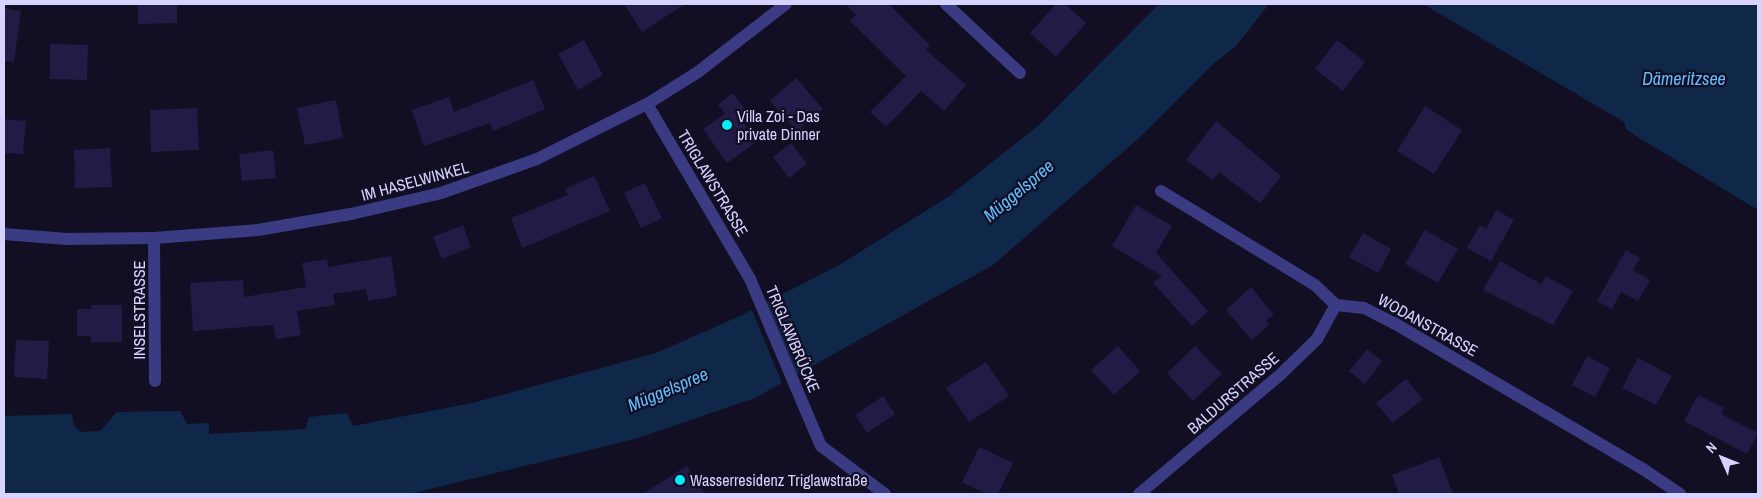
<!DOCTYPE html>
<html>
<head>
<meta charset="utf-8">
<style>
  body { margin:0 }
  #map { position:relative; width:1762px; height:498px; overflow:hidden; background:#120f24; font-family:"Archivo Narrow",sans-serif }
  div>[style] { position:absolute }
  .water>* { inset:0; background:#0f2749 }
  .pier>* { inset:0; background:#120f24 }
  .building>* { inset:0; background:#221b45 }
  .street>* { height:12px; margin:-6px; padding:0 6px; transform-origin:6px; border-radius:6px; background:#3b3b83 }
  .dots>* { width:14px; height:14px; translate:-50% -50%; box-sizing:border-box; border:2px solid #120f24; border-radius:50% }
  span { translate:-50% -50%; white-space:nowrap; text-align:center; line-height:1.15; -webkit-text-stroke:4.5px #120f24; paint-order:stroke }
  .poi-label { font-size:16px; color:#d6d3fe }
  .left { translate:0 -50%; text-align:left }
  .street-label { font-size:16px; color:#d6d3fe }
  .water-label { font-size:18px; color:#63bcfd; font-style:italic }
  .frame { position:absolute; inset:0; border:5px solid #d6d3fe; pointer-events:none }
  .north { position:absolute; left:1697px; top:433px; width:50px; height:50px; -webkit-text-stroke:4px #120f24; paint-order:stroke; rotate:314deg; font-size:14px; font-weight:700; line-height:20px; text-align:center; color:#d6d3fe }
  .north::after { content:''; display:block; margin:auto; width:18px; height:22px; background:#d6d3fe; clip-path:polygon(50% 0,100% 100%,50% 72%,0 100%) }
</style>
</head>
<body>
<div id="map">
  <div class="water">
    <div style="clip-path:polygon(1159px 4px,1269px 4px,1236px 46px,1212px 65px,1139px 138px,993px 265px,755px 398px,635px 439px,410px 494px,4px 494px,4px 416px,72px 414px,74px 426px,81px 432px,100px 431px,117px 412px,180px 411px,187px 424px,209px 423px,209px 434px,306px 429px,309px 417px,347px 413px,353px 426px,472px 403px,656px 353px,742px 315px,839px 265px,948px 197px,1039px 125px)"></div>
    <div style="clip-path:polygon(1423px 4px,1758px 4px,1758px 210px,1636px 136px,1626px 129px,1624px 122px)"></div>
  </div>
  <div class="pier">
    <div style="clip-path:polygon(765px 300px,797px 377px,783px 385px,751px 308px)"></div>
  </div>
  <div class="building">
    <div style="clip-path:polygon(138px 4px,177px 4px,177px 23px,138px 24px)"></div>
    <div style="clip-path:polygon(624px 4px,685px 4px,642px 32px)"></div>
    <div style="clip-path:polygon(845px 4px,889px 4px,930px 45px,926px 50px,966px 85px,944px 111px,921px 91px,886px 127px,870px 112px,906px 76px,850px 21px,856px 15px)"></div>
    <div style="clip-path:polygon(1056px 4px,1065px 4px,1086px 23px,1056px 57px,1030px 33px)"></div>
    <div style="clip-path:polygon(4px 8px,21px 11px,14px 62px,4px 61px)"></div>
    <div style="clip-path:polygon(584px 40px,603px 75px,578px 90px,558px 54px)"></div>
    <div style="clip-path:polygon(1337px 40px,1365px 62px,1343px 91px,1315px 69px)"></div>
    <div style="clip-path:polygon(50px 44px,88px 45px,87px 80px,50px 79px)"></div>
    <div style="clip-path:polygon(796px 78px,823px 109px,797px 131px,770px 101px)"></div>
    <div style="clip-path:polygon(533px 80px,545px 109px,493px 131px,490px 123px,424px 146px,412px 110px,449px 97px,454px 112px)"></div>
    <div style="clip-path:polygon(733px 93px,750px 116px,742px 121px,756px 142px,727px 163px,703px 129px,725px 114px,718px 104px)"></div>
    <div style="clip-path:polygon(336px 100px,343px 138px,305px 145px,297px 108px)"></div>
    <div style="clip-path:polygon(1425px 106px,1462px 130px,1434px 174px,1397px 151px)"></div>
    <div style="clip-path:polygon(197px 108px,199px 150px,151px 152px,150px 110px)"></div>
    <div style="clip-path:polygon(4px 119px,26px 121px,23px 154px,4px 153px)"></div>
    <div style="clip-path:polygon(1216px 121px,1281px 176px,1260px 203px,1219px 172px,1213px 180px,1186px 160px)"></div>
    <div style="clip-path:polygon(791px 143px,807px 164px,789px 178px,773px 157px)"></div>
    <div style="clip-path:polygon(110px 148px,112px 187px,75px 188px,74px 150px)"></div>
    <div style="clip-path:polygon(273px 150px,276px 178px,242px 181px,239px 154px)"></div>
    <div style="clip-path:polygon(594px 176px,610px 211px,522px 248px,511px 218px,568px 195px,565px 189px)"></div>
    <div style="clip-path:polygon(645px 183px,662px 218px,641px 228px,624px 193px)"></div>
    <div style="clip-path:polygon(1136px 205px,1172px 226px,1156px 253px,1208px 311px,1192px 326px,1153px 283px,1162px 276px,1112px 246px)"></div>
    <div style="clip-path:polygon(1496px 210px,1514px 220px,1491px 261px,1467px 248px,1480px 225px,1486px 229px)"></div>
    <div style="clip-path:polygon(463px 225px,471px 247px,442px 259px,433px 237px)"></div>
    <div style="clip-path:polygon(1425px 230px,1458px 249px,1438px 283px,1405px 264px)"></div>
    <div style="clip-path:polygon(1363px 233px,1391px 249px,1378px 273px,1349px 257px)"></div>
    <div style="clip-path:polygon(1626px 250px,1640px 258px,1633px 270px,1650px 280px,1638px 301px,1621px 292px,1612px 309px,1597px 301px)"></div>
    <div style="clip-path:polygon(391px 256px,397px 296px,368px 301px,366px 289px,333px 294px,335px 305px,297px 311px,301px 335px,276px 339px,273px 325px,193px 331px,190px 283px,243px 280px,244px 297px,306px 287px,302px 263px,327px 259px,328px 267px)"></div>
    <div style="clip-path:polygon(1500px 261px,1541px 284px,1546px 276px,1573px 291px,1553px 325px,1483px 290px)"></div>
    <div style="clip-path:polygon(1251px 287px,1274px 315px,1266px 320px,1269px 325px,1252px 340px,1226px 310px)"></div>
    <div style="clip-path:polygon(91px 305px,122px 305px,122px 342px,91px 342px,91px 336px,77px 336px,77px 309px,91px 309px)"></div>
    <div style="clip-path:polygon(16px 340px,49px 341px,47px 379px,14px 377px)"></div>
    <div style="clip-path:polygon(1118px 346px,1140px 371px,1114px 395px,1091px 370px)"></div>
    <div style="clip-path:polygon(1195px 346px,1222px 374px,1193px 401px,1167px 373px)"></div>
    <div style="clip-path:polygon(1367px 349px,1382px 361px,1365px 384px,1349px 371px)"></div>
    <div style="clip-path:polygon(1587px 356px,1610px 368px,1595px 397px,1572px 385px)"></div>
    <div style="clip-path:polygon(1638px 358px,1672px 376px,1656px 405px,1622px 388px)"></div>
    <div style="clip-path:polygon(986px 362px,1009px 396px,969px 422px,946px 388px)"></div>
    <div style="clip-path:polygon(1406px 379px,1423px 399px,1393px 423px,1376px 403px)"></div>
    <div style="clip-path:polygon(1698px 395px,1724px 408px,1721px 414px,1758px 433px,1747px 454px,1684px 421px)"></div>
    <div style="clip-path:polygon(883px 396px,895px 414px,867px 433px,855px 415px)"></div>
    <div style="clip-path:polygon(979px 447px,1013px 463px,998px 494px,987px 494px,962px 482px)"></div>
    <div style="clip-path:polygon(1439px 457px,1453px 494px,1399px 494px,1392px 475px)"></div>
    <div style="clip-path:polygon(687px 466px,705px 494px,643px 494px)"></div>
  </div>
  <div class="street">
    <div style="left:946px;top:4px;width:101px;rotate:43deg"></div>
    <div style="left:647px;top:104px;width:203px;rotate:59.5deg"></div>
    <div style="left:750px;top:279px;width:181px;rotate:67deg"></div>
    <div style="left:821px;top:446px;width:80px;rotate:36.9deg"></div>
    <div style="left:1161px;top:191px;width:180px;rotate:31.4deg"></div>
    <div style="left:1315px;top:285px;width:29px;rotate:44deg"></div>
    <div style="left:1336px;top:305px;width:28px;rotate:6deg"></div>
    <div style="left:1364px;top:308px;width:34px;rotate:27deg"></div>
    <div style="left:1394px;top:323px;width:289px;rotate:30.4deg"></div>
    <div style="left:1643px;top:469px;width:45px;rotate:34deg"></div>
    <div style="left:4px;top:234px;width:63px;rotate:4.5deg"></div>
    <div style="left:67px;top:239px;width:87px;rotate:-0.7deg"></div>
    <div style="left:154px;top:238px;width:104px;rotate:-4.4deg"></div>
    <div style="left:258px;top:230px;width:94px;rotate:-9.8deg"></div>
    <div style="left:351px;top:214px;width:92px;rotate:-13.1deg"></div>
    <div style="left:441px;top:193px;width:102px;rotate:-19.5deg"></div>
    <div style="left:537px;top:159px;width:123px;rotate:-26.6deg"></div>
    <div style="left:647px;top:104px;width:60px;rotate:-32.1deg"></div>
    <div style="left:698px;top:72px;width:111px;rotate:-37.7deg"></div>
    <div style="left:154px;top:238px;width:143px;rotate:89.6deg"></div>
    <div style="left:1139px;top:494px;width:187px;rotate:-40.2deg"></div>
    <div style="left:1282px;top:373px;width:49px;rotate:-44.2deg"></div>
    <div style="left:1317px;top:339px;width:39px;rotate:-61deg"></div>
  </div>
  <div class="dots">
    <div style="left:727px;top:125px;background:#04ebf9"></div>
    <div style="left:680px;top:480px;background:#04ebf9"></div>
  </div>
  <div class="poi-label">
    <span class="left" style="left:737px;top:125px">Villa Zoi - Das<br>private Dinner</span>
    <span class="left" style="left:690px;top:480px">Wasserresidenz Triglawstraße</span>
  </div>
  <div class="street-label">
    <span style="left:415px;top:181px;rotate:-15deg">IM HASELWINKEL</span>
    <span style="left:713px;top:183px;rotate:59deg">TRIGLAWSTRASSE</span>
    <span style="left:139px;top:310px;rotate:-90deg">INSELSTRASSE</span>
    <span style="left:1428px;top:325px;rotate:29deg">WODANSTRASSE</span>
    <span style="left:793px;top:339px;rotate:67deg">TRIGLAWBRÜCKE</span>
    <span style="left:1233px;top:393px;rotate:-41deg">BALDURSTRASSE</span>
  </div>
  <div class="water-label">
    <span style="left:1684px;top:79px">Dämeritzsee</span>
    <span style="left:1019px;top:191px;rotate:-40deg">Müggelspree</span>
    <span style="left:668px;top:390px;rotate:-23deg">Müggelspree</span>
  </div>
  <div class="frame"></div>
  <div class="north">N</div>
</div>
</body>
</html>
